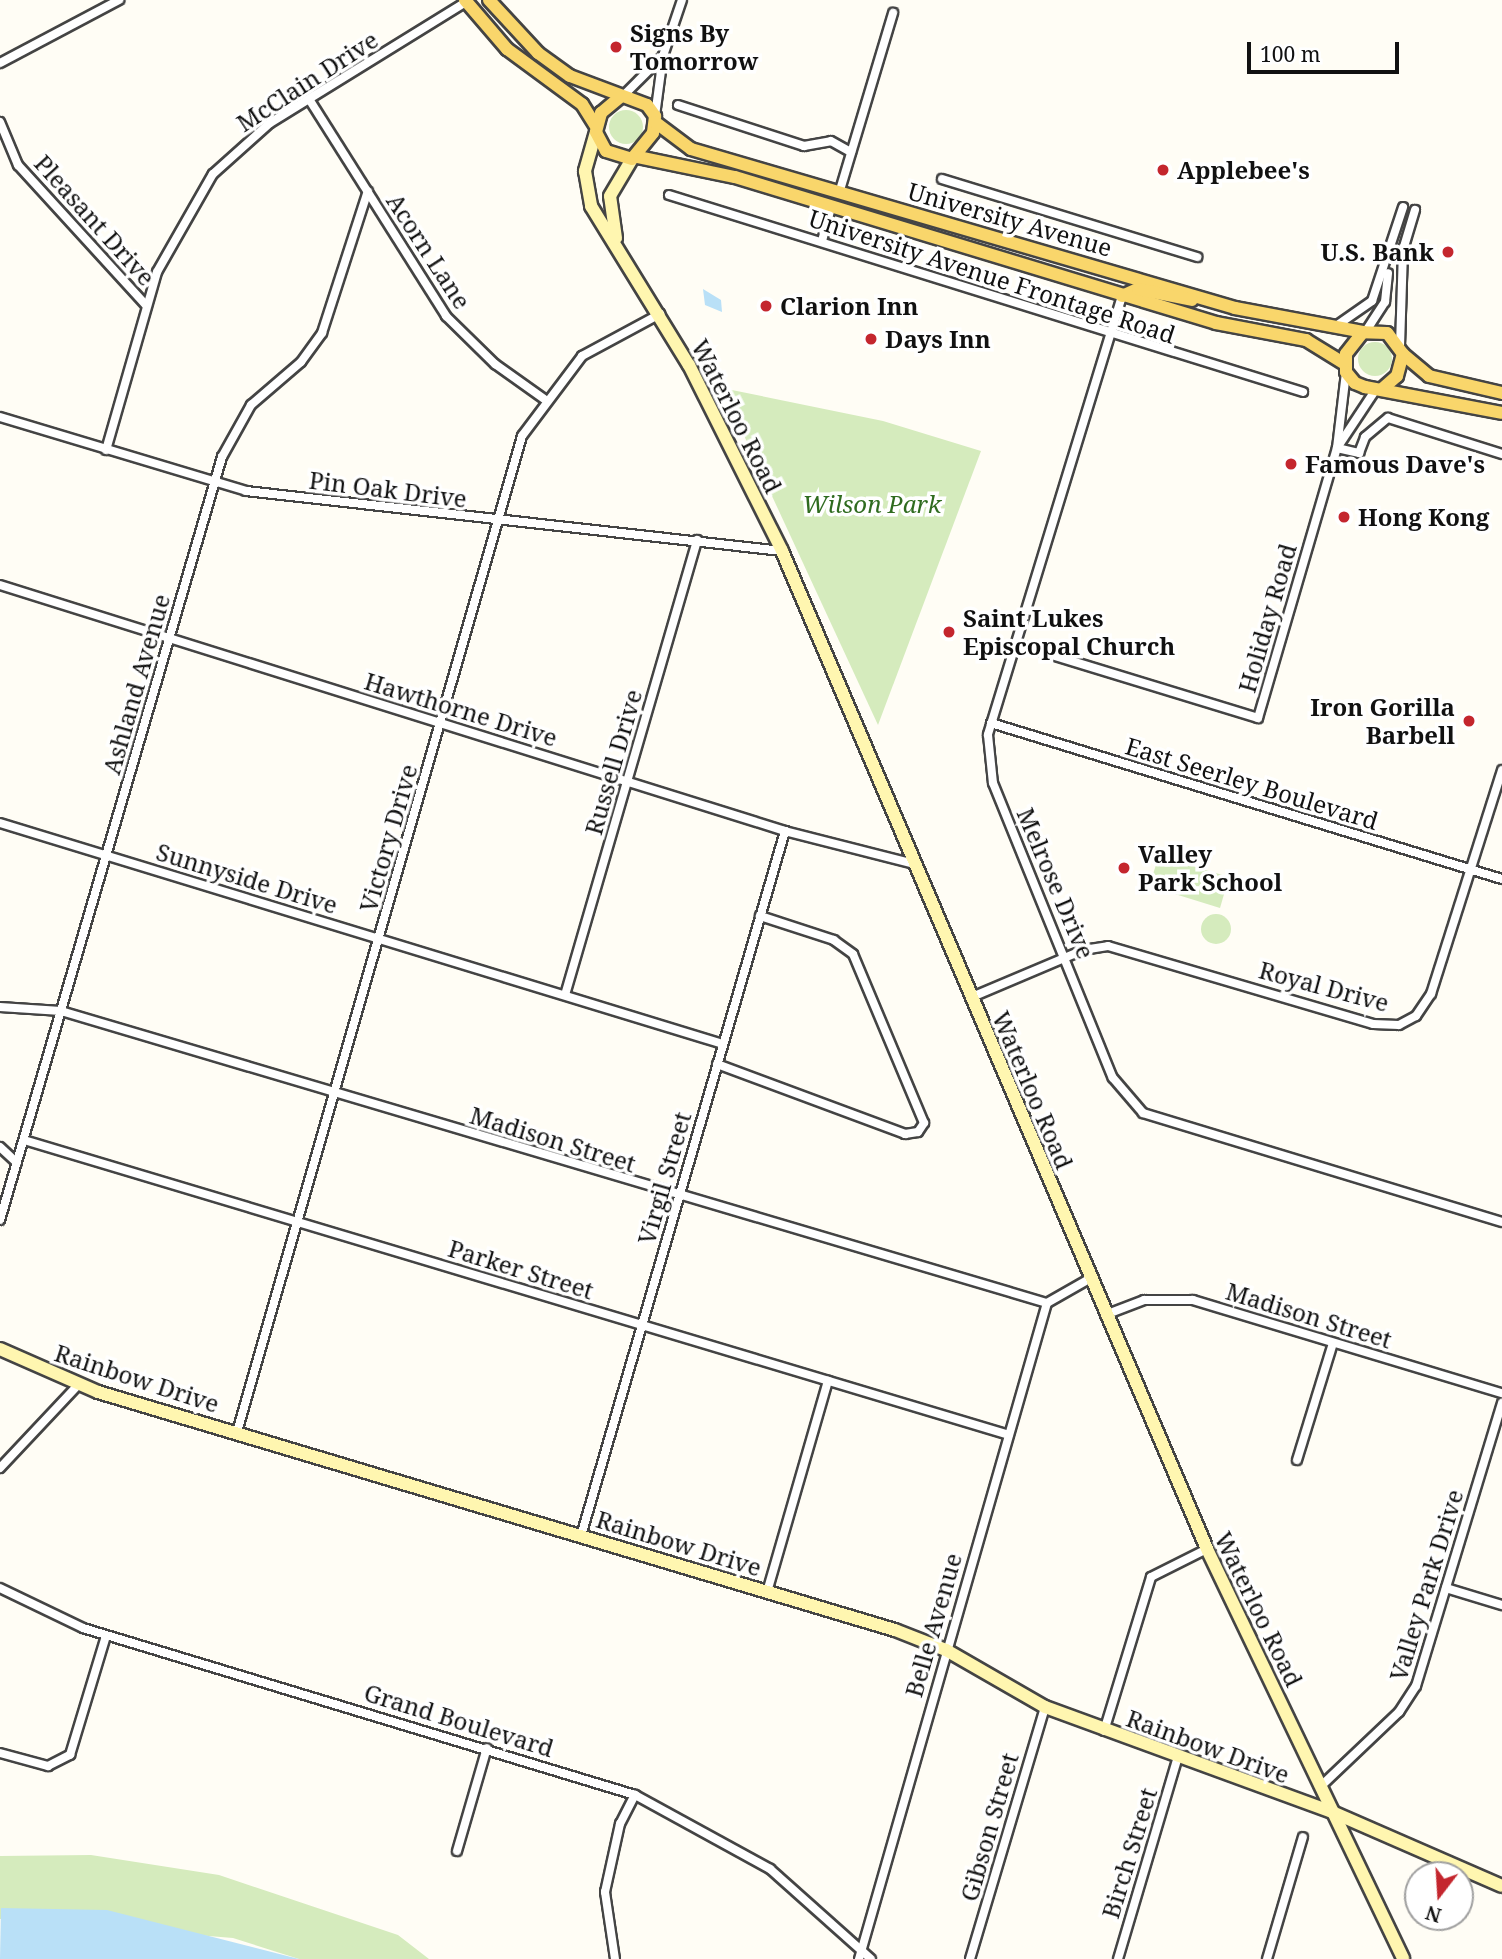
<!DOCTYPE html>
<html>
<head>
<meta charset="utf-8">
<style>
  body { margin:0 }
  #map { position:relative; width:1502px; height:1959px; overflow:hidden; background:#fffdf5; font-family:"Noto Serif",serif }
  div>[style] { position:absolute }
  .green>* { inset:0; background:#d5ebbd }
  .round { border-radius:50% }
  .water>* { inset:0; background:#b9e0f7 }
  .roads { filter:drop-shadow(2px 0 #444) drop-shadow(-2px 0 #444) drop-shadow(0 2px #444) drop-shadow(0 -2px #444) }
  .minor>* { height:8px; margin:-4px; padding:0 4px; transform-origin:4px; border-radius:4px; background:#fff }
  .secondary>* { height:12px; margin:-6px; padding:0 6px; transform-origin:6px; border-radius:6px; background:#fff6b0 }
  .primary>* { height:12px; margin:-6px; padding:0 6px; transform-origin:6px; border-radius:6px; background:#f9d66b }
  .dots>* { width:19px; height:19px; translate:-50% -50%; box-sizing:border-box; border:4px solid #fff; border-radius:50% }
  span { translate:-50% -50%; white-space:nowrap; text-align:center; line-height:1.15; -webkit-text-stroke:7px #fff; paint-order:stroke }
  .poi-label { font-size:24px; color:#111; font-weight:700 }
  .left { translate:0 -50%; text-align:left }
  .right { translate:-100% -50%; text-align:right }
  .street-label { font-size:24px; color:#111 }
  .park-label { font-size:24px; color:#2f6b1f; font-style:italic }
  .north { position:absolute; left:1404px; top:1861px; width:70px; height:70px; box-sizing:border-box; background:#fff; border:2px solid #a0a0a0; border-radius:50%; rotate:197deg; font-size:19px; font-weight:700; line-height:28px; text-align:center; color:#111 }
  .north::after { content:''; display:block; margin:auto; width:24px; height:32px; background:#c4262e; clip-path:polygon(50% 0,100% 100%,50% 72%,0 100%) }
  .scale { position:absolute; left:1247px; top:42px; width:152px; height:32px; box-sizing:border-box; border:4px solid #111; border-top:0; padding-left:9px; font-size:21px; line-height:24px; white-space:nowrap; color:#111; -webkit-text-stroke:5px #fff; paint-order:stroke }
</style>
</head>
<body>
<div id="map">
  <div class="green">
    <div class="round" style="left:609px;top:110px;width:34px;height:34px"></div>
    <div class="round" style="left:1358px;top:342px;width:34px;height:34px"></div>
    <div style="clip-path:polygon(722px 388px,883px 421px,981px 451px,878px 725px)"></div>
    <div style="clip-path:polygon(1159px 856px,1229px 877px,1220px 908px,1149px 886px)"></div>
    <div class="round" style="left:1201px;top:914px;width:30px;height:30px"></div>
    <div style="clip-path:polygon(91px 1855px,219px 1875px,398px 1935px,429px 1959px,299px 1959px,233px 1938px,0 1919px,0 1856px)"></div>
  </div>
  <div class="water">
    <div style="clip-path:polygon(703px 289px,721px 300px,722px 312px,705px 305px)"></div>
    <div style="clip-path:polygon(1px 1908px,107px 1910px,299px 1959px,0 1959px)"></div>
  </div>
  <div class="roads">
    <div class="minor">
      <div style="left:0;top:63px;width:135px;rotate:-27.9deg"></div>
      <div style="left:623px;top:96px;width:57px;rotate:-45deg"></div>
      <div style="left:309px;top:99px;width:257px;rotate:57.7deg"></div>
      <div style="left:446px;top:316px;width:69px;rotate:44.4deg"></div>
      <div style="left:495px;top:364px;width:60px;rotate:35.5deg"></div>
      <div style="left:678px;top:105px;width:133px;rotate:18deg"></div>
      <div style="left:804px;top:146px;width:27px;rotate:-10deg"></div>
      <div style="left:831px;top:141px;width:23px;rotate:29deg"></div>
      <div style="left:655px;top:116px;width:61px;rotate:-82.4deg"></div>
      <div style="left:663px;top:56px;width:59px;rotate:-71.3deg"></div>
      <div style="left:0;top:122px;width:47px;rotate:67.3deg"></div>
      <div style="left:18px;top:165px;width:190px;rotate:47.6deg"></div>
      <div style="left:942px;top:179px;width:267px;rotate:17deg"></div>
      <div style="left:840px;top:190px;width:185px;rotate:-73.3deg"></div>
      <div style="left:669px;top:195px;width:664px;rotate:17.26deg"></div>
      <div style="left:822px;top:241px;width:35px;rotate:-75deg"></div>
      <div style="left:1122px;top:296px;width:459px;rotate:107deg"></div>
      <div style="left:988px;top:735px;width:48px;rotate:84.1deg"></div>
      <div style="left:993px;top:783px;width:318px;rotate:67.9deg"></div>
      <div style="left:1113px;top:1078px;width:46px;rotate:49.4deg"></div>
      <div style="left:1143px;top:1113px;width:375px;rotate:16.9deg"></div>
      <div style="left:1336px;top:326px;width:44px;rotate:-34.8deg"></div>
      <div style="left:1372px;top:301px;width:99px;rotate:-71.7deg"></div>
      <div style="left:1366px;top:331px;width:35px;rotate:-57deg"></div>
      <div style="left:1385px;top:302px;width:29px;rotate:-84deg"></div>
      <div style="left:1400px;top:346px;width:96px;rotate:-88.2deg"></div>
      <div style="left:1403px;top:250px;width:42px;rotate:-73.3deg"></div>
      <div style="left:0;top:417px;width:257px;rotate:16.7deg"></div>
      <div style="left:246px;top:491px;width:539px;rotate:6.39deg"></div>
      <div style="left:1337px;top:448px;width:23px;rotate:13deg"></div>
      <div style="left:1359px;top:453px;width:17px;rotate:-69deg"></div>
      <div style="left:1365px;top:437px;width:30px;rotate:-40deg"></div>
      <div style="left:1388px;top:418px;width:120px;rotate:17.5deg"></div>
      <div style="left:1337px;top:448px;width:77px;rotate:-83.2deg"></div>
      <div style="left:106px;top:450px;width:185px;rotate:-74deg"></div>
      <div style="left:157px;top:272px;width:113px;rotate:-60.3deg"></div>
      <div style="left:213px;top:174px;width:76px;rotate:-41.8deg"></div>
      <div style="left:270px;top:123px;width:230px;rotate:-31.7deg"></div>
      <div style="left:0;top:585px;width:823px;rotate:17.4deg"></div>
      <div style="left:785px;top:831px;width:130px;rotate:14.3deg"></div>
      <div style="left:1016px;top:644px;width:253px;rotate:17deg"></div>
      <div style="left:1258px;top:718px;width:281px;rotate:-73.7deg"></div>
      <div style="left:1337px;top:448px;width:71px;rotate:-56.5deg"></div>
      <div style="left:991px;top:723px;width:534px;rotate:16.98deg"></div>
      <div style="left:0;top:823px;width:756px;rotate:17deg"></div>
      <div style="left:565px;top:995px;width:474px;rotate:-73.8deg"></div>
      <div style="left:972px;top:997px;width:121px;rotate:-22.9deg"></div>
      <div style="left:1083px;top:950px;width:25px;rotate:-9deg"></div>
      <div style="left:1108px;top:946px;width:276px;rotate:16.4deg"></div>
      <div style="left:1373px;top:1024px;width:26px;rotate:2deg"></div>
      <div style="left:1399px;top:1025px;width:19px;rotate:-28deg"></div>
      <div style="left:1416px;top:1016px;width:27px;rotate:-56deg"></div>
      <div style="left:1431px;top:994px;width:235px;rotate:-72.4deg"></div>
      <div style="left:0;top:1007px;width:61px;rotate:3.8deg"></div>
      <div style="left:61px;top:1011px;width:1028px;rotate:16.5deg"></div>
      <div style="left:1047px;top:1303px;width:48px;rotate:-29.7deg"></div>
      <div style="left:717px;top:1064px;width:201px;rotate:20.4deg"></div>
      <div style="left:905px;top:1134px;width:13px;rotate:-9deg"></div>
      <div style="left:918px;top:1132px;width:11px;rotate:-56deg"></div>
      <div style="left:924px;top:1123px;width:183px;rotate:-112.8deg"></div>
      <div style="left:853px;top:954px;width:24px;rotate:-144deg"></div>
      <div style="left:834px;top:940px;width:78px;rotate:-162deg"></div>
      <div style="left:24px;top:1140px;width:1028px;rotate:16.67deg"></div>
      <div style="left:0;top:1147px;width:23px;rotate:43deg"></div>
      <div style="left:0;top:1220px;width:795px;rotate:-73.78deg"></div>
      <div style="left:222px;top:457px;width:60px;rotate:-60.9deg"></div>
      <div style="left:251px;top:405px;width:66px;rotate:-40.7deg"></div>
      <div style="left:301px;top:362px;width:36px;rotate:-54deg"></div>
      <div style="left:322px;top:333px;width:149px;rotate:-72.1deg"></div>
      <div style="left:1105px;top:1315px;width:42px;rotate:-21deg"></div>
      <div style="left:1144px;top:1300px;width:49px"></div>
      <div style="left:1193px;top:1300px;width:323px;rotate:16.8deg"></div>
      <div style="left:237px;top:1432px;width:1036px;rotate:-74.03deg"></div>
      <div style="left:522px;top:436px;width:100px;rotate:-53.1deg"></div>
      <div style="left:582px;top:356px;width:89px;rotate:-28.3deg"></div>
      <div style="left:1297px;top:1460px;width:122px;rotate:-72.9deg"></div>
      <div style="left:0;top:1468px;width:114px;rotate:-46.8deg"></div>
      <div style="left:581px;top:1536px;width:734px;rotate:-73.86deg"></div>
      <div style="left:0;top:1588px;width:92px;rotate:25.7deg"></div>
      <div style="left:83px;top:1628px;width:577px;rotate:16.83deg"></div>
      <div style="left:635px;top:1795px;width:154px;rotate:28.7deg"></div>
      <div style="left:770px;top:1869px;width:135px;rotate:41.7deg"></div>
      <div style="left:1446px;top:1588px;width:59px;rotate:16.9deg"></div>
      <div style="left:767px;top:1592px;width:220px;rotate:-73.9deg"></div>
      <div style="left:1104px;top:1731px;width:161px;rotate:-73deg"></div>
      <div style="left:1151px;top:1577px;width:63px;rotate:-26.6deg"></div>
      <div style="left:0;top:1753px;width:50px;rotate:15.2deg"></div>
      <div style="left:48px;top:1766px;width:25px;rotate:-27deg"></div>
      <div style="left:70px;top:1755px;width:124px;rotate:-73.2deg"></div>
      <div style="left:1320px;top:1787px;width:109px;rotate:-43.5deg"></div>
      <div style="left:1399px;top:1712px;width:31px;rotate:-57deg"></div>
      <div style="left:1416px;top:1686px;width:296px;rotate:-73.1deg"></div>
      <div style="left:457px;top:1851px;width:107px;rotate:-73.8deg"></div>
      <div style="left:615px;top:1959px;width:68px;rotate:-98.5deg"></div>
      <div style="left:605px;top:1892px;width:70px;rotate:-77.6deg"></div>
      <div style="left:620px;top:1824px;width:33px;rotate:-63deg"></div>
      <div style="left:859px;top:1959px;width:682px;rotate:-74.01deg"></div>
      <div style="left:970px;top:1959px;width:263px;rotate:-73.4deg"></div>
      <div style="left:1118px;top:1959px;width:211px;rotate:-73.5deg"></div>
      <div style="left:1267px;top:1959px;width:127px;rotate:-73.6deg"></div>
    </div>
    <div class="secondary">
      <div style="left:596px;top:132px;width:41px;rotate:105.8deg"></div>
      <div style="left:585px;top:171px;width:36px;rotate:80deg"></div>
      <div style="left:591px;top:206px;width:187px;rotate:58.4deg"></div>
      <div style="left:689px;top:365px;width:208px;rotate:63.4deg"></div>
      <div style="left:782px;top:551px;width:1085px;rotate:66.93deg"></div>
      <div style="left:1207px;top:1549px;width:454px;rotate:64.4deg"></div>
      <div style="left:616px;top:238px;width:42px;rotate:-98.1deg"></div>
      <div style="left:610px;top:196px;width:43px;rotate:-59.3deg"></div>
      <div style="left:0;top:1349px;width:107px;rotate:23.7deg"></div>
      <div style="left:98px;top:1392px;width:832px;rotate:16.63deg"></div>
      <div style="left:895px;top:1630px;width:55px;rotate:21.4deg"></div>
      <div style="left:946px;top:1650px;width:114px;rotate:29.9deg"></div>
      <div style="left:1045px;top:1707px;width:306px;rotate:20.1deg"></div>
      <div style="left:1332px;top:1812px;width:185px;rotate:23.5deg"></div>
    </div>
    <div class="primary">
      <div style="left:465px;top:0;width:65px;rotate:49.4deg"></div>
      <div style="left:507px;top:49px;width:93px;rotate:36.3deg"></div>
      <div style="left:582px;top:104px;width:26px;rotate:58deg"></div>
      <div style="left:489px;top:0;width:72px;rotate:47.2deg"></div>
      <div style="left:538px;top:53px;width:39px;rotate:36deg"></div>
      <div style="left:570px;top:76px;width:82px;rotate:20.6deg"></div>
      <div style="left:647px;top:105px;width:14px;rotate:54deg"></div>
      <div style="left:655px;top:116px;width:17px;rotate:97deg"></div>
      <div style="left:653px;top:133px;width:33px;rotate:129deg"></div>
      <div style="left:632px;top:159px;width:27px;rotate:-163deg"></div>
      <div style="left:606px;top:151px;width:21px;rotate:-118deg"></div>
      <div style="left:596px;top:132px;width:20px;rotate:-75deg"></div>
      <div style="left:601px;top:113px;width:26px;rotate:-40deg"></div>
      <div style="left:655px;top:122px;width:45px;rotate:36.9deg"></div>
      <div style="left:691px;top:149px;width:567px;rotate:16.29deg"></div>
      <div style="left:1235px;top:308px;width:130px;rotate:10.6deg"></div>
      <div style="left:638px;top:157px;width:99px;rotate:11.7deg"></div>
      <div style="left:735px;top:177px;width:503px;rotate:16.88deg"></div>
      <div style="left:1216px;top:323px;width:92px;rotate:10.7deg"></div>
      <div style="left:1306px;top:340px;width:46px;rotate:31.6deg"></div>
      <div style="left:1122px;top:296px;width:17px;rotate:-24deg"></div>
      <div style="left:1138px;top:289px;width:55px;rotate:11.5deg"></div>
      <div style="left:1403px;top:354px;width:34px;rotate:40deg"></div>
      <div style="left:1429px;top:376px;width:75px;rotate:13.1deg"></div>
      <div style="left:1382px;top:389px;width:20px;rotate:-41deg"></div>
      <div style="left:1397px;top:376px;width:23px;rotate:-75deg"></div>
      <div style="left:1403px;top:354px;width:26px;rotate:-127deg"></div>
      <div style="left:1387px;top:333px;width:24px;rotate:-178deg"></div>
      <div style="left:1363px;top:332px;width:28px;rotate:128deg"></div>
      <div style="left:1346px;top:354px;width:18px;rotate:90deg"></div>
      <div style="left:1346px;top:372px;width:14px;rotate:51deg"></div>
      <div style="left:1355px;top:383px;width:11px;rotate:22deg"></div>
      <div style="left:1365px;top:387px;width:139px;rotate:10.7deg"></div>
    </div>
  </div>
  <div class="dots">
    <div style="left:616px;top:47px;background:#c4262e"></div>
    <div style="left:1163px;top:170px;background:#c4262e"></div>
    <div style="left:1448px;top:252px;background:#c4262e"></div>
    <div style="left:766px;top:306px;background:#c4262e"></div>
    <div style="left:871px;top:339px;background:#c4262e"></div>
    <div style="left:1291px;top:464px;background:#c4262e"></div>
    <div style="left:1344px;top:517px;background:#c4262e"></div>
    <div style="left:949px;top:632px;background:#c4262e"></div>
    <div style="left:1469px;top:721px;background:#c4262e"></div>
    <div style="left:1124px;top:868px;background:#c4262e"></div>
  </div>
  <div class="poi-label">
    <span class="left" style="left:630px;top:47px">Signs By<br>Tomorrow</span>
    <span class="left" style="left:1177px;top:170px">Applebee's</span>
    <span class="right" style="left:1434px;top:252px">U.S. Bank</span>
    <span class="left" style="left:780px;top:306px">Clarion Inn</span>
    <span class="left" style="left:885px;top:339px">Days Inn</span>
    <span class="left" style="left:1305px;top:464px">Famous Dave's</span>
    <span class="left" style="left:1358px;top:517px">Hong Kong</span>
    <span class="left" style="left:963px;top:632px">Saint Lukes<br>Episcopal Church</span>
    <span class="right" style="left:1455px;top:721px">Iron Gorilla<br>Barbell</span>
    <span class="left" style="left:1138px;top:868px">Valley<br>Park School</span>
  </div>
  <div class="street-label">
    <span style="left:307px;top:81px;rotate:-33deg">McClain Drive</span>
    <span style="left:1010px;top:219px;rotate:16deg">University Avenue</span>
    <span style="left:95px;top:220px;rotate:48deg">Pleasant Drive</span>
    <span style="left:429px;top:251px;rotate:57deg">Acorn Lane</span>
    <span style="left:992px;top:276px;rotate:18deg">University Avenue Frontage Road</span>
    <span style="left:737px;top:416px;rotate:63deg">Waterloo Road</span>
    <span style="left:388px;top:489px;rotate:7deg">Pin Oak Drive</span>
    <span style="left:1267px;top:618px;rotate:-74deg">Holiday Road</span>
    <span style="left:136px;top:684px;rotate:-74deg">Ashland Avenue</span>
    <span style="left:461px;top:709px;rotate:17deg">Hawthorne Drive</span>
    <span style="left:613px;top:762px;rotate:-74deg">Russell Drive</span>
    <span style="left:1252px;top:783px;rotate:17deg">East Seerley Boulevard</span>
    <span style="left:388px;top:838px;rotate:-74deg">Victory Drive</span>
    <span style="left:247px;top:878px;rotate:17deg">Sunnyside Drive</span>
    <span style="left:1056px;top:883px;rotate:67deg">Melrose Drive</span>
    <span style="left:1324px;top:986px;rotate:15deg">Royal Drive</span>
    <span style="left:1033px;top:1090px;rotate:67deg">Waterloo Road</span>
    <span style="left:553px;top:1139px;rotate:17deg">Madison Street</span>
    <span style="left:664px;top:1178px;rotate:-74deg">Virgil Street</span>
    <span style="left:521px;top:1269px;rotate:17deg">Parker Street</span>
    <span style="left:1309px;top:1315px;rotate:17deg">Madison Street</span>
    <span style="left:137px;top:1378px;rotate:18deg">Rainbow Drive</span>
    <span style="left:679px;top:1543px;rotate:17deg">Rainbow Drive</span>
    <span style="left:1426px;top:1585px;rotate:-73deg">Valley Park Drive</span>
    <span style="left:1259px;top:1609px;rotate:64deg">Waterloo Road</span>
    <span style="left:933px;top:1625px;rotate:-74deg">Belle Avenue</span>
    <span style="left:459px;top:1720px;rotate:17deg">Grand Boulevard</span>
    <span style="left:1208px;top:1746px;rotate:20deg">Rainbow Drive</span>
    <span style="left:989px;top:1827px;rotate:-74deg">Gibson Street</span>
    <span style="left:1129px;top:1853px;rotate:-73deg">Birch Street</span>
  </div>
  <div class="park-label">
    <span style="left:872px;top:504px">Wilson Park</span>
  </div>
  <div class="north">N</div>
  <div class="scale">100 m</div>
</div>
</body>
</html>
